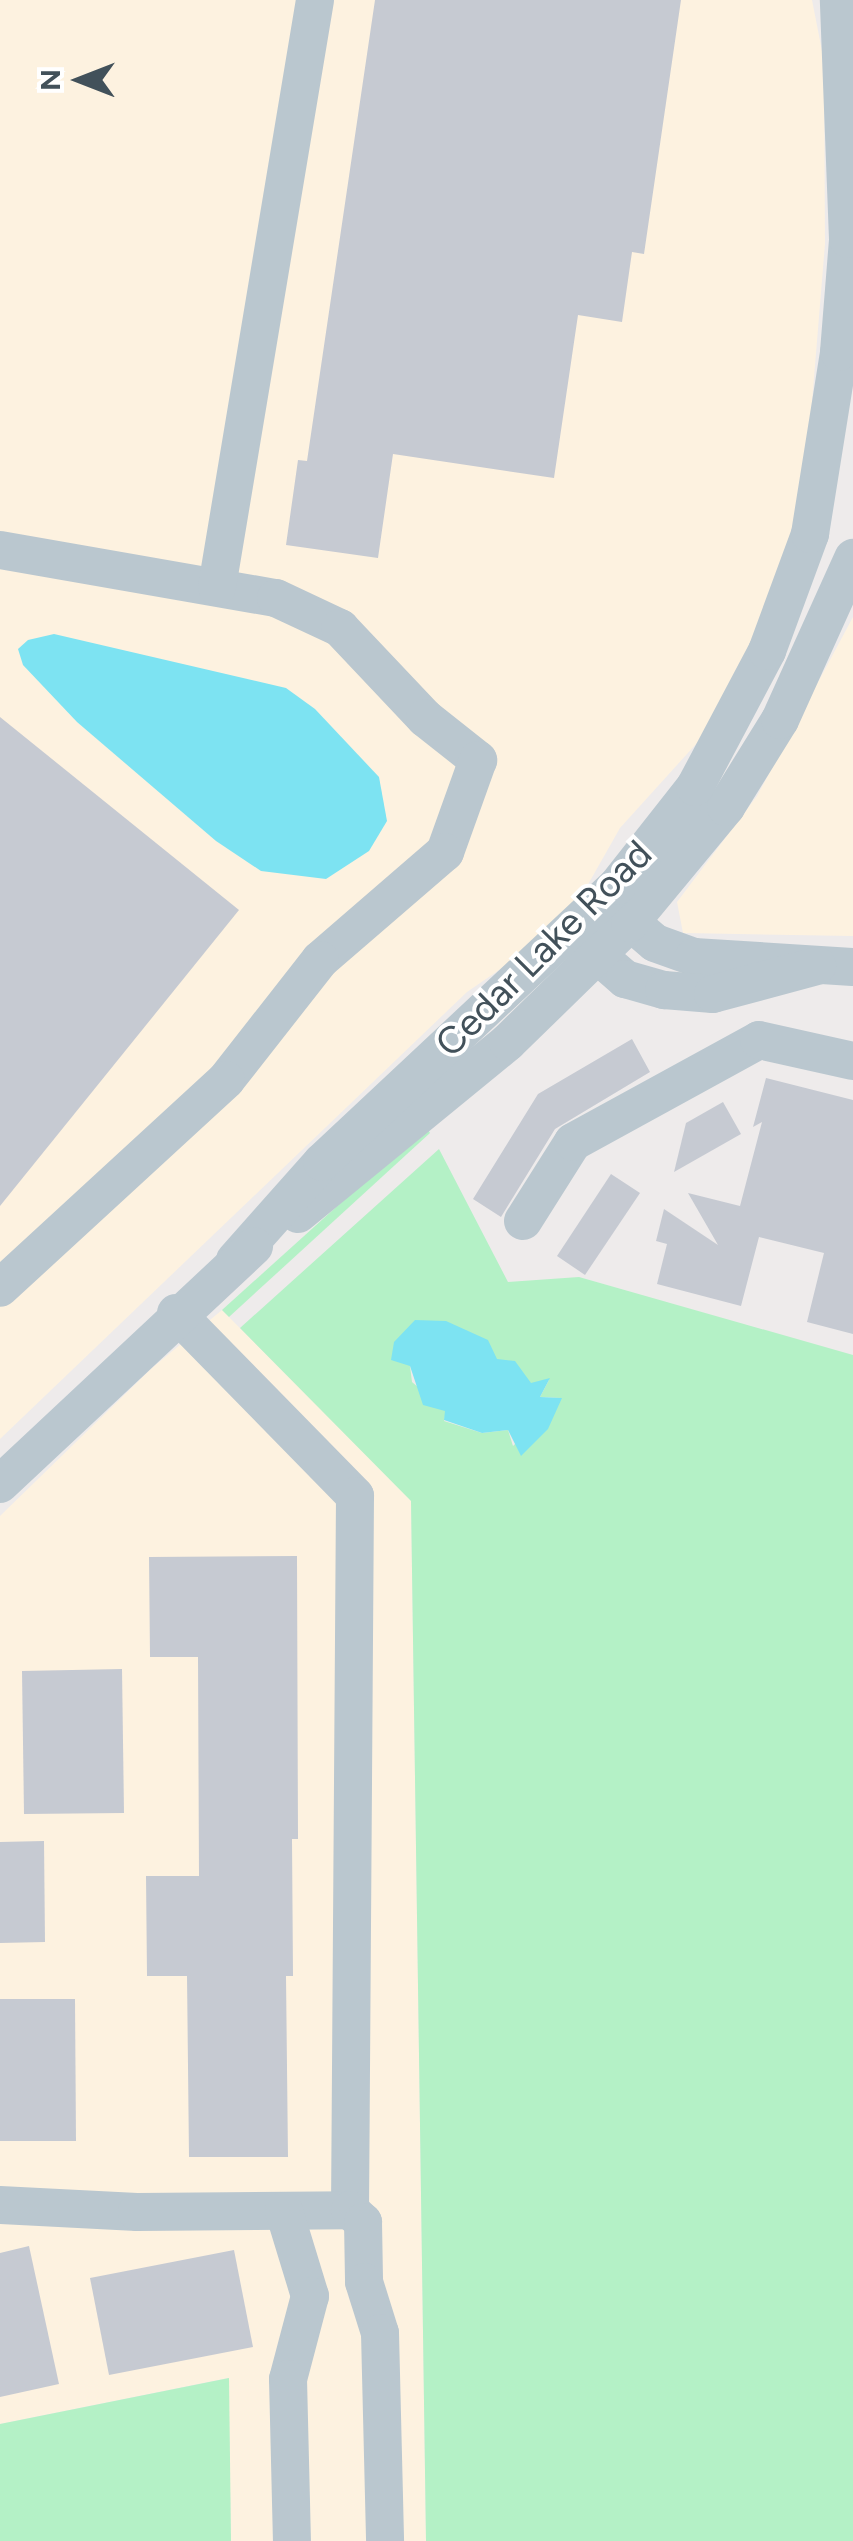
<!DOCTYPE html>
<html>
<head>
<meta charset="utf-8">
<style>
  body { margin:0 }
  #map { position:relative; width:853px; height:2541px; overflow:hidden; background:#eeebeb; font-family:Figtree,sans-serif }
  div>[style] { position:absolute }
  .commercial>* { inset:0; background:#fdf2e0 }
  .green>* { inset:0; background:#b4f1c6 }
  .water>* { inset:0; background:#7de3f2 }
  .building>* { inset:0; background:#c6cad2 }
  .minor>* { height:38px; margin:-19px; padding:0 19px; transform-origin:19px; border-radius:19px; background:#bac7cf }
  span { translate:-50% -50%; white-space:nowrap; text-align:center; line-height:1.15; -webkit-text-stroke:8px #fff; paint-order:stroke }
  .street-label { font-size:38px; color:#42515a }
  .north { position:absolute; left:30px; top:30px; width:100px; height:100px; -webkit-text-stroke:8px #fff; paint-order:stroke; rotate:270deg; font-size:28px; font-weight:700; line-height:40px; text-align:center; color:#42515a }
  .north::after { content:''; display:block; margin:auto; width:35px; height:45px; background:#42515a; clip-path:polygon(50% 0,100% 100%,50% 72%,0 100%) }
</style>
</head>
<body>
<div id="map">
  <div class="commercial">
    <div style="clip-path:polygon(0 0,812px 0,824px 61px,825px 244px,806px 475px,771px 608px,706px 733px,620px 828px,582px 895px,528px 950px,467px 992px,0 1439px)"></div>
    <div style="clip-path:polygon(853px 617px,853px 936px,683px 933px,677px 902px,757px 796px)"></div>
    <div style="clip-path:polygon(222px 1310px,411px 1500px,426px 2541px,231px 2541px,228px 2378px,0 2424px,0 1516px,152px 1368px)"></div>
  </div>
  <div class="green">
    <div style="clip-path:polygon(426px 1126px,430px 1133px,229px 1317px,222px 1310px)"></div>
    <div style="clip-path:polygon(evenodd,439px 1149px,508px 1282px,579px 1277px,853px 1355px,853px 2541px,426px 2541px,411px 1501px,240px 1328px,439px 1149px,410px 1366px,531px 1384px,549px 1380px,540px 1397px,561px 1398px,513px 1446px,508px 1430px,482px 1433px,444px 1421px,446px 1411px,412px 1382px,410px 1366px)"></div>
    <div style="clip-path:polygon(229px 2378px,231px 2541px,0 2541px,0 2424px)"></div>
  </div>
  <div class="water">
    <div style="clip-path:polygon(54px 634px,286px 688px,315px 709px,379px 777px,387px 821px,369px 851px,326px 879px,261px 871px,216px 841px,77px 722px,23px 665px,18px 649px,28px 640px)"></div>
    <div style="clip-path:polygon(415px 1320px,446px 1321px,488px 1340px,497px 1359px,515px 1361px,531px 1383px,550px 1378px,540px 1397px,562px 1398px,548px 1429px,521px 1456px,508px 1430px,482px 1433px,444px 1420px,445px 1411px,423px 1405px,410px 1366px,391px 1360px,394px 1342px)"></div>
  </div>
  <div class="building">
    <div style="clip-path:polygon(375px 0,681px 0,644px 254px,632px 252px,622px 322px,578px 315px,554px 478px,393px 454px,378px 558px,286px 545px,298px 460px,307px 461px)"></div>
    <div style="clip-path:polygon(0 717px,239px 910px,0 1206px)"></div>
    <div style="clip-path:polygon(632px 1039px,650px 1072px,555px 1129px,501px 1217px,473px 1199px,538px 1094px)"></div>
    <div style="clip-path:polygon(766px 1078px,853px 1100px,853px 1334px,807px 1322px,824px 1253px,759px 1237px,741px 1306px,657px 1284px,667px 1244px,656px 1241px,664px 1209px,718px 1245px,688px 1193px,740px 1206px,762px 1122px,753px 1127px)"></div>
    <div style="clip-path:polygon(723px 1102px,741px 1134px,674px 1172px,686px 1123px)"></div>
    <div style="clip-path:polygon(611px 1174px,640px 1193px,585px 1275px,557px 1256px)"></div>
    <div style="clip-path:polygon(297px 1556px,298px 1839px,292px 1839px,293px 1976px,286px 1976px,288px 2157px,189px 2157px,187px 1976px,147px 1976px,146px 1876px,199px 1876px,198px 1657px,150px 1657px,149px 1557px)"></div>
    <div style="clip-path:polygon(122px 1669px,124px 1813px,24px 1814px,22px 1671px)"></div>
    <div style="clip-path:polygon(44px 1841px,45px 1942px,0 1943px,0 1842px)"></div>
    <div style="clip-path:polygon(0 1999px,75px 1999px,76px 2141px,0 2141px)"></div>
    <div style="clip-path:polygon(29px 2246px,59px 2384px,0 2397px,0 2253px)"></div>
    <div style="clip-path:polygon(234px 2250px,253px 2347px,109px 2375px,90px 2278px)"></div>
  </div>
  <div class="minor">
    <div style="left:0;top:550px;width:280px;rotate:9.9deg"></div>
    <div style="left:276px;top:598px;width:71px;rotate:25.1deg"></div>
    <div style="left:340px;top:628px;width:124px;rotate:46.6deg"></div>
    <div style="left:425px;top:718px;width:68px;rotate:38.4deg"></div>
    <div style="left:478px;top:760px;width:98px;rotate:109.7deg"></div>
    <div style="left:445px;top:852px;width:165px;rotate:139.2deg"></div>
    <div style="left:320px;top:960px;width:152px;rotate:128.1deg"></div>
    <div style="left:226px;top:1080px;width:307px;rotate:137.4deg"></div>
    <div style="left:217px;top:587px;width:595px;rotate:-80.52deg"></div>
    <div style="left:613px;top:907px;width:55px;rotate:40.6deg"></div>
    <div style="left:655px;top:943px;width:41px;rotate:19.7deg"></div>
    <div style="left:694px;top:957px;width:159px;rotate:3.6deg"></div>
    <div style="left:580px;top:940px;width:60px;rotate:40.9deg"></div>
    <div style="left:625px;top:979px;width:41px;rotate:15.8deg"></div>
    <div style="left:664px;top:990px;width:49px;rotate:4.7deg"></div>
    <div style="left:713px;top:994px;width:108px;rotate:-15.1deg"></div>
    <div style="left:298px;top:1214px;width:271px;rotate:-39.3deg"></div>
    <div style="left:508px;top:1042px;width:170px;rotate:-44.3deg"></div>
    <div style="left:630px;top:923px;width:151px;rotate:-50.4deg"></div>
    <div style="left:726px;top:807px;width:102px;rotate:-58.2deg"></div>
    <div style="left:780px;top:720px;width:178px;rotate:-65.7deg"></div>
    <div style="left:523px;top:1221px;width:93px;rotate:-57.7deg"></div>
    <div style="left:573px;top:1142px;width:212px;rotate:-28.7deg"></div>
    <div style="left:759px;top:1040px;width:96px;rotate:12.6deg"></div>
    <div style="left:235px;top:1260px;width:131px;rotate:-48.4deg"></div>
    <div style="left:322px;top:1162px;width:404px;rotate:-43.1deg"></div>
    <div style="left:617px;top:886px;width:126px;rotate:-51.8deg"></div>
    <div style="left:695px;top:787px;width:154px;rotate:-62.1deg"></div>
    <div style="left:767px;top:651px;width:125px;rotate:-69.8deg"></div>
    <div style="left:810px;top:534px;width:184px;rotate:-80.9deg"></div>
    <div style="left:839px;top:352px;width:113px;rotate:-85.4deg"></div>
    <div style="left:848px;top:239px;width:239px;rotate:-92.2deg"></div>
    <div style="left:176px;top:1313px;width:256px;rotate:45.6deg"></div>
    <div style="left:355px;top:1496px;width:714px;rotate:90.4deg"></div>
    <div style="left:0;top:1484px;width:348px;rotate:-43.1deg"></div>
    <div style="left:0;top:2205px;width:137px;rotate:2.9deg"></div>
    <div style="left:137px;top:2212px;width:213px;rotate:-0.5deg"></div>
    <div style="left:350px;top:2210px;width:18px;rotate:43deg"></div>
    <div style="left:363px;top:2222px;width:60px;rotate:89deg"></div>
    <div style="left:364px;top:2282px;width:53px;rotate:72.6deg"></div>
    <div style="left:380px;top:2333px;width:208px;rotate:88.6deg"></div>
    <div style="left:284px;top:2211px;width:89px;rotate:73deg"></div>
    <div style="left:310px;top:2296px;width:86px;rotate:104.8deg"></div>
    <div style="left:288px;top:2379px;width:162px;rotate:88.6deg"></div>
  </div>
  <div class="street-label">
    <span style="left:544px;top:949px;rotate:-45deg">Cedar Lake Road</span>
  </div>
  <div class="north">N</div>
</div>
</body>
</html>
